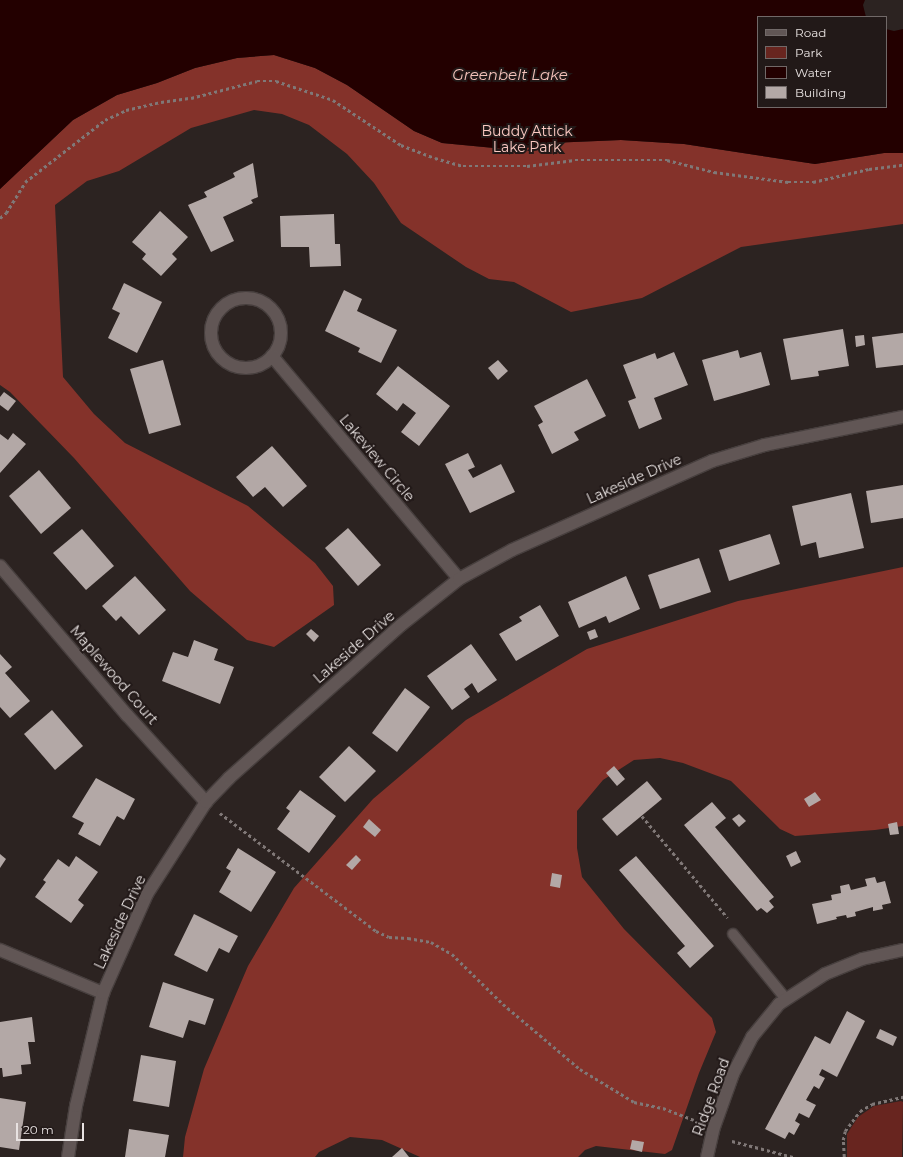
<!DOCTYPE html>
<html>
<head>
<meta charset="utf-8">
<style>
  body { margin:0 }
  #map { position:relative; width:903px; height:1157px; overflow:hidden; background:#2c2321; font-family:Montserrat,sans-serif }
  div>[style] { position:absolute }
  .green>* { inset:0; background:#68251f }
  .forest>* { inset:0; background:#84322a }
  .water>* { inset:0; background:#230000 }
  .building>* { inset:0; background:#b3a8a6 }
  .path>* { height:2.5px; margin-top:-1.25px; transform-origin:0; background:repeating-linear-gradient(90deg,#807877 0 3px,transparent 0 6px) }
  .roads { filter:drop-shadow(1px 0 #473f3e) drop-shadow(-1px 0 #473f3e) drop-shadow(0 1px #473f3e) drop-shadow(0 -1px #473f3e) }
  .service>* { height:10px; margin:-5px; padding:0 5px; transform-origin:5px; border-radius:5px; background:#615655 }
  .minor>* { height:12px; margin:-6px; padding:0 6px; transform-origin:6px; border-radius:6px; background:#615655 }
  .minor>.ring { margin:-6px; padding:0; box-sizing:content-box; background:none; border:12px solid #615655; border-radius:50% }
  span { translate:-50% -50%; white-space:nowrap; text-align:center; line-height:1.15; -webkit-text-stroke:4px #221918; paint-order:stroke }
  .park-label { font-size:14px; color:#fbc9c2 }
  .street-label { font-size:14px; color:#e8e2e1 }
  .water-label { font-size:15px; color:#f3c2ba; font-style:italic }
  .legend { position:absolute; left:757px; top:16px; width:130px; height:92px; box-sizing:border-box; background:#221918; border:1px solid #716968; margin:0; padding:5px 7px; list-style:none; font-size:12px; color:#e8e2e1 }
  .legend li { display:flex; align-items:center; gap:8px; height:20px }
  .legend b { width:20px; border:1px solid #716968 }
  .scale { position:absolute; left:16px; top:1123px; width:68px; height:18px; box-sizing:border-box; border:2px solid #e8e2e1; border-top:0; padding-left:5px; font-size:12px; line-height:14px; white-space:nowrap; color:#e8e2e1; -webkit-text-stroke:3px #221918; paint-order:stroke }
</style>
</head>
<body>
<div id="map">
  <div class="green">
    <div style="clip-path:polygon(901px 1101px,903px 1102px,902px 1157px,847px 1157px,847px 1134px,858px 1117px,874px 1106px)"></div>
  </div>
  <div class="forest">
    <div style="clip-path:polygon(274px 55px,315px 68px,347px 85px,414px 131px,442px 143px,514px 150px,550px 143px,621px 140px,684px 144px,815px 164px,884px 153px,903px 153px,903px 224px,741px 247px,642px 298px,571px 312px,514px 282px,489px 279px,466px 267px,401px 223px,374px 183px,347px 154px,309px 125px,282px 114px,254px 110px,191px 128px,119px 171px,87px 181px,55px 205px,63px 377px,94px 414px,125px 443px,248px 506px,315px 563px,333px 586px,334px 605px,274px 647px,247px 640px,190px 591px,74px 458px,10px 392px,0 385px,0 189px,73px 120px,117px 95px,157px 83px,195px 68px,237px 58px)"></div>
    <div style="clip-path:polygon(903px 567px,903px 826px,875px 830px,795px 836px,780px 829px,731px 781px,683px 763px,660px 758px,634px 760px,603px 780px,577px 811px,577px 848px,582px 877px,624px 929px,712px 1018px,716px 1032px,699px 1073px,672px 1150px,665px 1154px,596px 1146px,585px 1150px,578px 1157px,420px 1157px,382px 1140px,350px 1137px,319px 1152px,315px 1157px,183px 1157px,185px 1137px,204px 1069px,248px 966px,294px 888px,373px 799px,466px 720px,587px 649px,738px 601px)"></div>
  </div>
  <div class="water">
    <div style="clip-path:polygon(0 0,865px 0,863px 5px,866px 17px,758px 17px,758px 107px,886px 107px,886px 29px,894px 31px,903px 29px,903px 153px,884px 153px,815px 164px,684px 144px,621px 140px,550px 143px,514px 150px,442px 143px,414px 131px,347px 85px,315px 68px,274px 55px,237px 58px,195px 68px,157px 83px,117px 95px,73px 120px,0 189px)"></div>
  </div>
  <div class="building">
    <div style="clip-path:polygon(253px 163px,258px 197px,251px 200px,253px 203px,223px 217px,234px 241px,211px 252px,188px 205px,207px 197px,204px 192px,235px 177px,233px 173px)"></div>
    <div style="clip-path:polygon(160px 211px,188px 237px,172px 254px,177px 259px,161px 276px,142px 259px,146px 254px,132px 242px)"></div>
    <div style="clip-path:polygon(334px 214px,335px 244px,340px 244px,341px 266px,310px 267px,309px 247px,281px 247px,280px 216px)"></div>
    <div style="clip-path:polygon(124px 283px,162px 302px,137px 353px,108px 338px,120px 313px,112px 309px)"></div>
    <div style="clip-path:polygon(344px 290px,362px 299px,357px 311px,397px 330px,381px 363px,358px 352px,360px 348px,325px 331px)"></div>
    <div style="clip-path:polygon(843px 329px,849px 366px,818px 371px,819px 376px,791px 380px,783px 339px)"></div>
    <div style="clip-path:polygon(903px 333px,903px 365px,876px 368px,872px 337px)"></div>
    <div style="clip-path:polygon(864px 335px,865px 345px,856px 347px,855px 336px)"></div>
    <div style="clip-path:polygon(738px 350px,740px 358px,761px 352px,770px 385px,714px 401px,702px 360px)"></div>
    <div style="clip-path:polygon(674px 352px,688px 385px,654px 398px,662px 419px,639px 429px,628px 401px,636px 398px,623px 365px,655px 353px,657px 359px)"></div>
    <div style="clip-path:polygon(163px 360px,181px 425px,149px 434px,130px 369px)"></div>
    <div style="clip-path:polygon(498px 360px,508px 371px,498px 380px,488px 368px)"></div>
    <div style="clip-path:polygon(398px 366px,450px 406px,419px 446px,401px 432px,416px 413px,403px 403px,397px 411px,376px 394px)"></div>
    <div style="clip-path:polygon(587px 379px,606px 416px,574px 432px,579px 440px,552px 454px,538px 425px,543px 422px,534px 406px)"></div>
    <div style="clip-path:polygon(4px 392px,16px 401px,8px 411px,0 405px,0 397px)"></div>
    <div style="clip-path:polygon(13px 433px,26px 444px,0 473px,0 434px,8px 440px)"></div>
    <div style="clip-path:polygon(272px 446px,307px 486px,283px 507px,265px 487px,253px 497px,236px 477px)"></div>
    <div style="clip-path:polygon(468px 453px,475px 467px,468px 470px,473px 478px,501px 464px,515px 492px,470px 513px,445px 464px)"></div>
    <div style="clip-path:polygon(39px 470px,71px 508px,41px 534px,9px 496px)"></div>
    <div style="clip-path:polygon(903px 485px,903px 518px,871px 523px,866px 491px)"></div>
    <div style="clip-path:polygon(851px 493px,864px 548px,819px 558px,816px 542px,801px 546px,792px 506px)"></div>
    <div style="clip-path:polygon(348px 528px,381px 565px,358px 586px,325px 548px)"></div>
    <div style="clip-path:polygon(82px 529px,114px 566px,86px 590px,53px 553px)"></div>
    <div style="clip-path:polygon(770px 534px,780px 564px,729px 581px,719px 550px)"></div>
    <div style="clip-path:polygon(699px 558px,711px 592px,660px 609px,648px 575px)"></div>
    <div style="clip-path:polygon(135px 576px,166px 610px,139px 635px,121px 616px,116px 621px,102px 606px)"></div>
    <div style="clip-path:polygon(626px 576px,640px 609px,609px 623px,606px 616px,579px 628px,568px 602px)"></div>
    <div style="clip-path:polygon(540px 605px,559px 636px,516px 661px,499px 634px,522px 621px,519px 617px)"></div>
    <div style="clip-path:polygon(311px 629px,319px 636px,314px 642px,306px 634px)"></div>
    <div style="clip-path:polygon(595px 629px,598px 637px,590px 640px,587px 632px)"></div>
    <div style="clip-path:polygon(194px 640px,218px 649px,214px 660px,234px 667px,220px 704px,162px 681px,173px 652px,188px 657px)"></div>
    <div style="clip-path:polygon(471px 644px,497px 680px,478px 693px,472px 683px,464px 689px,470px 697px,452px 710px,427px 676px)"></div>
    <div style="clip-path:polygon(0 654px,12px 667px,5px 673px,30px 701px,10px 718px,0 707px)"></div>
    <div style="clip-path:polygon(405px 688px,430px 707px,397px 752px,372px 733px)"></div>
    <div style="clip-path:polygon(52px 710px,83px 746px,55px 770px,24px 734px)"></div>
    <div style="clip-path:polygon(349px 746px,376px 771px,345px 802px,319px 777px)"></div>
    <div style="clip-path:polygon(614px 766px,625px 779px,617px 786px,606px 773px)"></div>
    <div style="clip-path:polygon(96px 778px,135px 799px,124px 820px,117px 816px,100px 846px,78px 834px,84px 823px,72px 817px)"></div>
    <div style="clip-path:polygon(647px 781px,662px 799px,617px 836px,602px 819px)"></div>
    <div style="clip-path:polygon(300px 790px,336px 816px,309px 853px,277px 829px,290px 811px,286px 808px)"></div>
    <div style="clip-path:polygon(815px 792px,821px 800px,809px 807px,804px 799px)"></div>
    <div style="clip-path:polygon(712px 802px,726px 818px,715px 827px,774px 897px,769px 901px,774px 907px,767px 913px,761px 908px,757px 911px,684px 825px)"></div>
    <div style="clip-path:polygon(739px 814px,746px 821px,739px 827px,732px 819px)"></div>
    <div style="clip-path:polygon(369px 819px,381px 830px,375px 837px,363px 827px)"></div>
    <div style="clip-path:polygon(897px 822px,899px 834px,890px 835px,888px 824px)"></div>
    <div style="clip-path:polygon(238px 848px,276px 872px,251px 912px,219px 892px,231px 871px,226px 868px)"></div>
    <div style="clip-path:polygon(796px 851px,801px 862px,791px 867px,786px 856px)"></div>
    <div style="clip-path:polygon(0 854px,6px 859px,0 868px)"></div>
    <div style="clip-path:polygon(356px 855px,361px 860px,352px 870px,346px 865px)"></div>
    <div style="clip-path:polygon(76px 856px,98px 872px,78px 900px,84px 905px,71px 923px,35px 897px,46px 882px,43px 880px,58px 859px,69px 867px)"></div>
    <div style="clip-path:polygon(636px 856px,714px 946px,690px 968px,677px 953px,685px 946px,619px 870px)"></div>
    <div style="clip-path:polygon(552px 873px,562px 875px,560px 888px,550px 886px)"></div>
    <div style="clip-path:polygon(875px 877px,877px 883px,885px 881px,891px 903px,882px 905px,883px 909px,873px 911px,873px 907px,855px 912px,856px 916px,847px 918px,846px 915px,836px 917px,837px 919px,817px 924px,812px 904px,832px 900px,831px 895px,841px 893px,840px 886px,849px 884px,851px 890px,867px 886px,865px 879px)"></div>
    <div style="clip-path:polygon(194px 914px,238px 936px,229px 953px,219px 948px,207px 972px,174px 955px)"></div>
    <div style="clip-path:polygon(163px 982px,214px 999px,205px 1025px,189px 1020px,183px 1038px,149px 1027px)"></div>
    <div style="clip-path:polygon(847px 1011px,865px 1021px,837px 1077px,822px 1069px,819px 1075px,825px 1078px,819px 1089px,814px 1086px,806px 1100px,816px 1105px,809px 1118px,799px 1113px,795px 1121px,800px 1124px,794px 1135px,789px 1132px,785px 1139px,765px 1129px,815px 1036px,830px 1044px)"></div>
    <div style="clip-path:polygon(32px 1017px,35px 1042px,28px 1042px,31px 1064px,21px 1065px,22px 1074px,3px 1077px,2px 1068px,0 1068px,0 1022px)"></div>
    <div style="clip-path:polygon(880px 1029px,897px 1037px,893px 1046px,876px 1038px)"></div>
    <div style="clip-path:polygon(141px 1055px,176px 1061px,169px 1107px,133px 1101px)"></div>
    <div style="clip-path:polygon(0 1098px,26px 1102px,19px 1150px,0 1147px)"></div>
    <div style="clip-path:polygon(129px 1129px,169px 1135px,165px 1157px,125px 1157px)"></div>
    <div style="clip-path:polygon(632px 1140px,644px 1142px,642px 1152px,630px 1149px)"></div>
    <div style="clip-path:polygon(402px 1148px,409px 1157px,392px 1157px)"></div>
  </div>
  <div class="path">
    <div style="left:0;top:218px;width:8px;rotate:-40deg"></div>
    <div style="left:6px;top:213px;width:36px;rotate:-58deg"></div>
    <div style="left:25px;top:182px;width:101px;rotate:-37.8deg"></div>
    <div style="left:105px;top:120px;width:23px;rotate:-25deg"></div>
    <div style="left:126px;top:110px;width:36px;rotate:-13deg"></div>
    <div style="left:161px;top:102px;width:30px;rotate:-8deg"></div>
    <div style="left:191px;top:98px;width:68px;rotate:-14.4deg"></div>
    <div style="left:257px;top:81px;width:19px"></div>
    <div style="left:276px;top:81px;width:60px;rotate:18.4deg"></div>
    <div style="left:333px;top:100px;width:82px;rotate:33.5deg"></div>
    <div style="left:401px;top:145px;width:36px;rotate:21deg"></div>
    <div style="left:435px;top:158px;width:29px;rotate:16deg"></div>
    <div style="left:463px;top:166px;width:64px"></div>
    <div style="left:527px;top:166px;width:48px;rotate:-7.1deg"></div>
    <div style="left:575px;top:160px;width:92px"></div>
    <div style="left:667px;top:160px;width:49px;rotate:14.3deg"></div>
    <div style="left:714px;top:172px;width:75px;rotate:7.7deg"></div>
    <div style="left:788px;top:182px;width:25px"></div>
    <div style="left:813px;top:182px;width:57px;rotate:-13.1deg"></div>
    <div style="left:869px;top:169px;width:34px;rotate:-7deg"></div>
    <div style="left:220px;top:813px;width:196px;rotate:37.1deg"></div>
    <div style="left:376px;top:931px;width:14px;rotate:25deg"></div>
    <div style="left:389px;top:937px;width:19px;rotate:3deg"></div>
    <div style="left:408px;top:938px;width:23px;rotate:10deg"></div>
    <div style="left:431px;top:942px;width:24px;rotate:30deg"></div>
    <div style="left:452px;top:954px;width:71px;rotate:44.4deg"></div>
    <div style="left:503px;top:1004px;width:101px;rotate:40.2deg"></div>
    <div style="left:580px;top:1069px;width:63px;rotate:31.4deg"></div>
    <div style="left:634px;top:1102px;width:30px;rotate:12deg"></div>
    <div style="left:663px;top:1108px;width:33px;rotate:21deg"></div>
    <div style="left:642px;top:816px;width:133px;rotate:49.9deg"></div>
    <div style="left:732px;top:1141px;width:63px;rotate:14.7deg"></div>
    <div style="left:844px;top:1157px;width:17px;rotate:-93deg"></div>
    <div style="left:843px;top:1140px;width:9px;rotate:-77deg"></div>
    <div style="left:845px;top:1131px;width:25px;rotate:-53deg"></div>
    <div style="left:860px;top:1111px;width:14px;rotate:-30deg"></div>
    <div style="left:872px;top:1104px;width:32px;rotate:-13deg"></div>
  </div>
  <div class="roads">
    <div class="service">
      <div style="left:733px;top:934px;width:84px;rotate:50.8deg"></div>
    </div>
    <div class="minor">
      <div class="ring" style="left:211px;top:298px;width:58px;height:58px"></div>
      <div style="left:272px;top:356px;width:291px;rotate:50deg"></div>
      <div style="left:0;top:566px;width:196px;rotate:49.6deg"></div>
      <div style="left:127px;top:715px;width:118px;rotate:47.8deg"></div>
      <div style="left:0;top:950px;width:112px;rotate:22.7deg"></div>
      <div style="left:68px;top:1157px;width:52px;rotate:-81.1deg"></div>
      <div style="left:76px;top:1106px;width:116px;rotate:-76.6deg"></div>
      <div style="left:103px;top:993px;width:108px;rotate:-66deg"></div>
      <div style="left:147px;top:894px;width:109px;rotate:-57.3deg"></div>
      <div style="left:206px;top:802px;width:33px;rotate:-46deg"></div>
      <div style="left:229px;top:778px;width:154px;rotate:-41.6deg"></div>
      <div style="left:344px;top:676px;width:76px;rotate:-41.8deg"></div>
      <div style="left:401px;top:625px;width:74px;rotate:-38.4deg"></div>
      <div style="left:459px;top:579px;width:60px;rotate:-28.7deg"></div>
      <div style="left:512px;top:550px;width:219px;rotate:-24deg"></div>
      <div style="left:712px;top:461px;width:55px;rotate:-16.8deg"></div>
      <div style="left:765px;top:445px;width:141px;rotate:-11.5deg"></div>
      <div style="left:707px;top:1157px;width:28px;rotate:-77deg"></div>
      <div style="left:713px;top:1130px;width:59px;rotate:-70.3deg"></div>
      <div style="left:733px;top:1074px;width:42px;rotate:-62.8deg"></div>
      <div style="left:752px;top:1037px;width:43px;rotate:-50.7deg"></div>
      <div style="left:779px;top:1004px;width:55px;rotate:-33.1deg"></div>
      <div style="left:825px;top:974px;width:40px;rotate:-22deg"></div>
      <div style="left:862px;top:959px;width:42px;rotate:-12.4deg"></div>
    </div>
  </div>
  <div class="park-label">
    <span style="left:527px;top:139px">Buddy Attick<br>Lake Park</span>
  </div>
  <div class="street-label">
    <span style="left:377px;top:458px;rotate:50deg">Lakeview Circle</span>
    <span style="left:634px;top:479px;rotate:-24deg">Lakeside Drive</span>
    <span style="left:354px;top:647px;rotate:-41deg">Lakeside Drive</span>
    <span style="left:114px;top:675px;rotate:49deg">Maplewood Court</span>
    <span style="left:120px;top:922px;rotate:-65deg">Lakeside Drive</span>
    <span style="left:711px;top:1097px;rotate:-70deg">Ridge Road</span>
  </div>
  <div class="water-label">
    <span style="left:510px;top:75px">Greenbelt Lake</span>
  </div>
  <ul class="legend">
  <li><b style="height:5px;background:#615655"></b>Road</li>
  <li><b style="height:11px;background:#68251f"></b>Park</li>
  <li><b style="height:11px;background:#230000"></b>Water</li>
  <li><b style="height:11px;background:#b3a8a6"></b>Building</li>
  </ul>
  <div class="scale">20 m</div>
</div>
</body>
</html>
